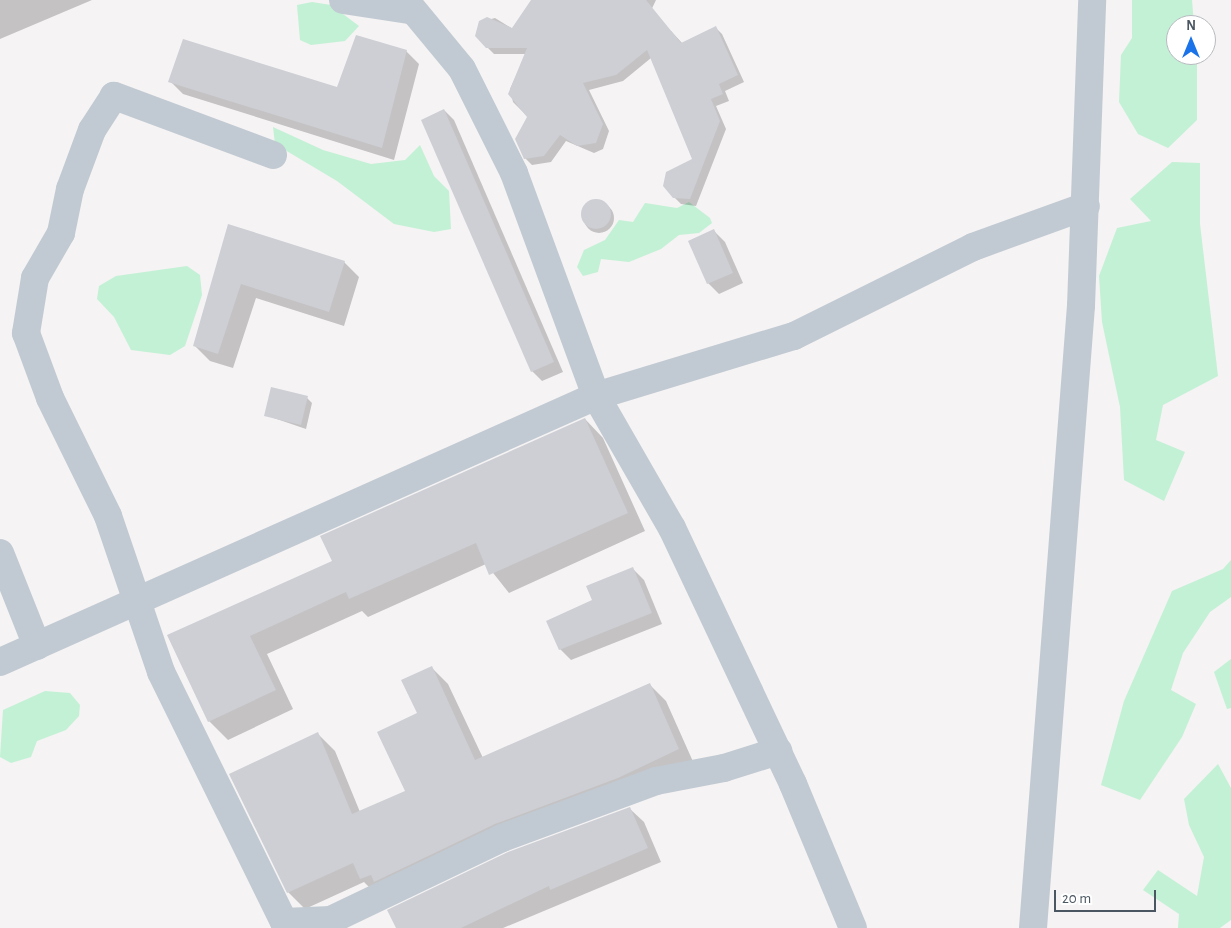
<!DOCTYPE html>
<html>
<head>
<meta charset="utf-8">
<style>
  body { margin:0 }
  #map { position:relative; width:1231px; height:928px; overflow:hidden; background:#f5f3f3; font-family:"Alegreya Sans",sans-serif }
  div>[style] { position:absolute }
  .green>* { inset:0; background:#c3f1d5 }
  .shadow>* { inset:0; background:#0003 }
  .round { border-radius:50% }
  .building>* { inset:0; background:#cdcfd5 }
  .minor>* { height:28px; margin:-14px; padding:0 14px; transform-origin:14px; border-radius:14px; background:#c1cad2 }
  span { translate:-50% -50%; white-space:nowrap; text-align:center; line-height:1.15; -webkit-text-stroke:4px #fff; paint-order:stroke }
  .north { position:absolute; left:1166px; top:15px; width:50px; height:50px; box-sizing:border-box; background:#fff; border:1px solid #b7bbc0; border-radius:50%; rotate:0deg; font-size:14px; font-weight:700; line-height:20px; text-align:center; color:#4a5661 }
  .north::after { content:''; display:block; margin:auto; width:18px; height:22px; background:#1a73e8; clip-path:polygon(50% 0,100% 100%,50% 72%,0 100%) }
  .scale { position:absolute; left:1054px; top:890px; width:102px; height:22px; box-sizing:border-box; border:2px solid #4a5661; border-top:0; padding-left:6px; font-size:15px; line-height:18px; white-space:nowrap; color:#4a5661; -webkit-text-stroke:4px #fff; paint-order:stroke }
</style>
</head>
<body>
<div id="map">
  <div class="green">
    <div style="clip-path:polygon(1132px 0,1192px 0,1194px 25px,1176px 25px,1176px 55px,1197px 55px,1197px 120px,1168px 148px,1138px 134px,1119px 102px,1121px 55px,1132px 38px)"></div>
    <div style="clip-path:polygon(312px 2px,331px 5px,359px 26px,345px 41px,311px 45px,300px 40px,297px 5px)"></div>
    <div style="clip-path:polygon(273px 127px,323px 150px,371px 164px,405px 160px,420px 145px,434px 176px,449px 191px,451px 229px,434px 232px,394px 224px,337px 181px,275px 144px)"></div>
    <div style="clip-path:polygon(1172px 162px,1200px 163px,1200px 224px,1218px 376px,1163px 405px,1156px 440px,1185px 452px,1164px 501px,1124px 480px,1120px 407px,1102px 322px,1099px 276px,1117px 228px,1151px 221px,1130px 199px)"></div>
    <div style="clip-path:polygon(689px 202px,710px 218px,712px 223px,699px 233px,679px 235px,661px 249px,629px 262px,601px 259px,598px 272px,583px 276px,577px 267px,584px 250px,605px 240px,619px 220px,633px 222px,645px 203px,677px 208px)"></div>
    <div style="clip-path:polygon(187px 266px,200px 275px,202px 295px,185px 346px,170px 355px,131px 350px,114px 317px,97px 299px,99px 286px,116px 276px)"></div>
    <div style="clip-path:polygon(1231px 560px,1231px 597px,1210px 612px,1183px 653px,1171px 690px,1196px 704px,1182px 737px,1140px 800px,1101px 785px,1124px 701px,1172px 591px,1223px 569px)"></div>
    <div style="clip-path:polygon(1231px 659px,1231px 708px,1227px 709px,1214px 672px)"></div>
    <div style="clip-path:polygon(45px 691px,70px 693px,80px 705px,79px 716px,66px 730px,37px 741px,31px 757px,11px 763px,0 757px,3px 710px)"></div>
    <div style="clip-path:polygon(1218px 764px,1231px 788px,1231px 920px,1220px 928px,1178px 928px,1179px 914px,1143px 890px,1158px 870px,1197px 896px,1204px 857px,1189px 825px,1184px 799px)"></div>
  </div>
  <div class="shadow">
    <div style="clip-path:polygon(0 0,92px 0,0 39px)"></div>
    <div style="clip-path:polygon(538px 0,656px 0,645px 23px,671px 31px,683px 44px,716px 28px,722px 34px,744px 82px,725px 91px,729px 101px,716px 106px,726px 129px,696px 206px,681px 204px,674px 197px,694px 159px,651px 58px,623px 81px,589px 90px,609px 131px,603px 149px,594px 153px,566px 141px,551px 162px,532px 165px,525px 158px,528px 117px,513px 102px,510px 89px,526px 54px,494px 54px,476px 36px,480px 22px,495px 18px,513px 29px)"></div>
    <div style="clip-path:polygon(406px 51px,419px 64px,394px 160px,183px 94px,170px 81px,338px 88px)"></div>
    <div style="clip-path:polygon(444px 110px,454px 120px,563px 372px,542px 381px,532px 371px)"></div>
    <div class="round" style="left:584px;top:203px;width:30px;height:30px"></div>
    <div style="clip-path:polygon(229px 226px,344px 262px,359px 277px,344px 326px,256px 298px,233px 368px,210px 361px,195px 346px)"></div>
    <div style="clip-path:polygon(714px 231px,725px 242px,743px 283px,719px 294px,708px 283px)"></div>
    <div style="clip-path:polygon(307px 398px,312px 403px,306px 429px,265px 415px)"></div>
    <div style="clip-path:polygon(585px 419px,603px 438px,645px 531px,509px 593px,486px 564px,368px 617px,362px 611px,267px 654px,293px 709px,228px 740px,209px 721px,168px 636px,333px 562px)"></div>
    <div style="clip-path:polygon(633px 569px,644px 580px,662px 624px,571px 660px,560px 649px,593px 600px)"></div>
    <div style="clip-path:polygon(431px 667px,448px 684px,483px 758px,649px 684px,666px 701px,695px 766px,378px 896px,364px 882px,305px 909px,288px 892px,318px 734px,335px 751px,360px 812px,406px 792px,418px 714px)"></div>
    <div style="clip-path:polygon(630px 809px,644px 822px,661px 862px,503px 928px,397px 928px)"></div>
  </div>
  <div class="building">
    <div style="clip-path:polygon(531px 0,646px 0,681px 43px,716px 26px,738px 75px,719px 84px,723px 94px,711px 99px,720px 121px,690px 199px,673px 198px,663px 186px,666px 172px,692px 159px,647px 50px,616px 75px,583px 83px,603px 124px,596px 143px,577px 146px,560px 135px,544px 156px,524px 159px,515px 139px,527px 117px,508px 94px,527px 48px,486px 48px,475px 36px,479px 21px,487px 17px,512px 28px)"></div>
    <div style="clip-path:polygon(356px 35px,407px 50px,382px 148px,168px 82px,183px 39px,337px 87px)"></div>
    <div style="clip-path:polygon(444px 109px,554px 362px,531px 372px,421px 120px)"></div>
    <div class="round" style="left:581px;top:199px;width:30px;height:30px"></div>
    <div style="clip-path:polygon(228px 224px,345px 261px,329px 312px,241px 284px,218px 354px,193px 346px)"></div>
    <div style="clip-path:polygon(714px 229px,733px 273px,707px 284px,688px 241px)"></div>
    <div style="clip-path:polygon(271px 387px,308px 396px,301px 425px,264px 416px)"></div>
    <div style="clip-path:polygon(585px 418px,628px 513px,489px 575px,476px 543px,349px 599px,346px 592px,250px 636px,276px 690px,208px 722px,167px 635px,332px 561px,320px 536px)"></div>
    <div style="clip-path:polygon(633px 567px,652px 613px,559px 650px,546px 621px,592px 600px,586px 586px)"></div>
    <div style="clip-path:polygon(432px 666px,475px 760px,650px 683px,679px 749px,618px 778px,495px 824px,374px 882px,371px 875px,360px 879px,353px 863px,287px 893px,229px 774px,318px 732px,352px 814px,405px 791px,377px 732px,417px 713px,401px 680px)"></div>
    <div style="clip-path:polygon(630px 807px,648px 848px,550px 890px,549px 886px,461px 928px,396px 928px,387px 910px,508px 852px)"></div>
  </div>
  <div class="minor">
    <div style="left:343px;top:0;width:68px;rotate:8.5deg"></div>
    <div style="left:405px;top:0;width:89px;rotate:50.4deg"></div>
    <div style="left:462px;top:69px;width:116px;rotate:63.4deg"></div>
    <div style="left:514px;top:173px;width:238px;rotate:69.8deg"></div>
    <div style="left:596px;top:396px;width:152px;rotate:60.1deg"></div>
    <div style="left:672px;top:528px;width:283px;rotate:64.7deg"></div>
    <div style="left:793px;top:784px;width:156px;rotate:67.4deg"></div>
    <div style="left:273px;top:155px;width:170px;rotate:-159.6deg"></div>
    <div style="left:114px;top:96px;width:40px;rotate:122.9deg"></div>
    <div style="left:92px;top:130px;width:63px;rotate:110.4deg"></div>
    <div style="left:70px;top:189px;width:45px;rotate:101.6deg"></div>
    <div style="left:61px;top:233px;width:52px;rotate:120deg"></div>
    <div style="left:35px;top:278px;width:56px;rotate:99.3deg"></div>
    <div style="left:26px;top:333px;width:69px;rotate:69.7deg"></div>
    <div style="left:50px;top:398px;width:131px;rotate:63.8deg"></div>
    <div style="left:108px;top:516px;width:165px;rotate:71.2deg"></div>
    <div style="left:161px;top:672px;width:279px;rotate:63.8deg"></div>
    <div style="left:284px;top:922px;width:47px;rotate:-2.4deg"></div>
    <div style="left:331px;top:920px;width:190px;rotate:-25.6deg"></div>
    <div style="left:502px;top:838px;width:164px;rotate:-20.3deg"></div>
    <div style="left:656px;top:781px;width:69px;rotate:-10.8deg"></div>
    <div style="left:724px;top:768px;width:57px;rotate:-17.5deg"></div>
    <div style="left:0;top:553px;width:100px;rotate:68.3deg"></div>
    <div style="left:0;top:662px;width:653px;rotate:-24.05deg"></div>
    <div style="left:596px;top:396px;width:207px;rotate:-16.9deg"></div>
    <div style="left:794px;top:336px;width:200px;rotate:-26.4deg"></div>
    <div style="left:973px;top:247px;width:120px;rotate:-19.9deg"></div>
    <div style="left:1033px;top:928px;width:624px;rotate:-85.59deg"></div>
    <div style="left:1081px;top:306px;width:306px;rotate:-87.9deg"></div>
  </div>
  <div class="north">N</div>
  <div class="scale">20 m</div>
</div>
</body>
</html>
